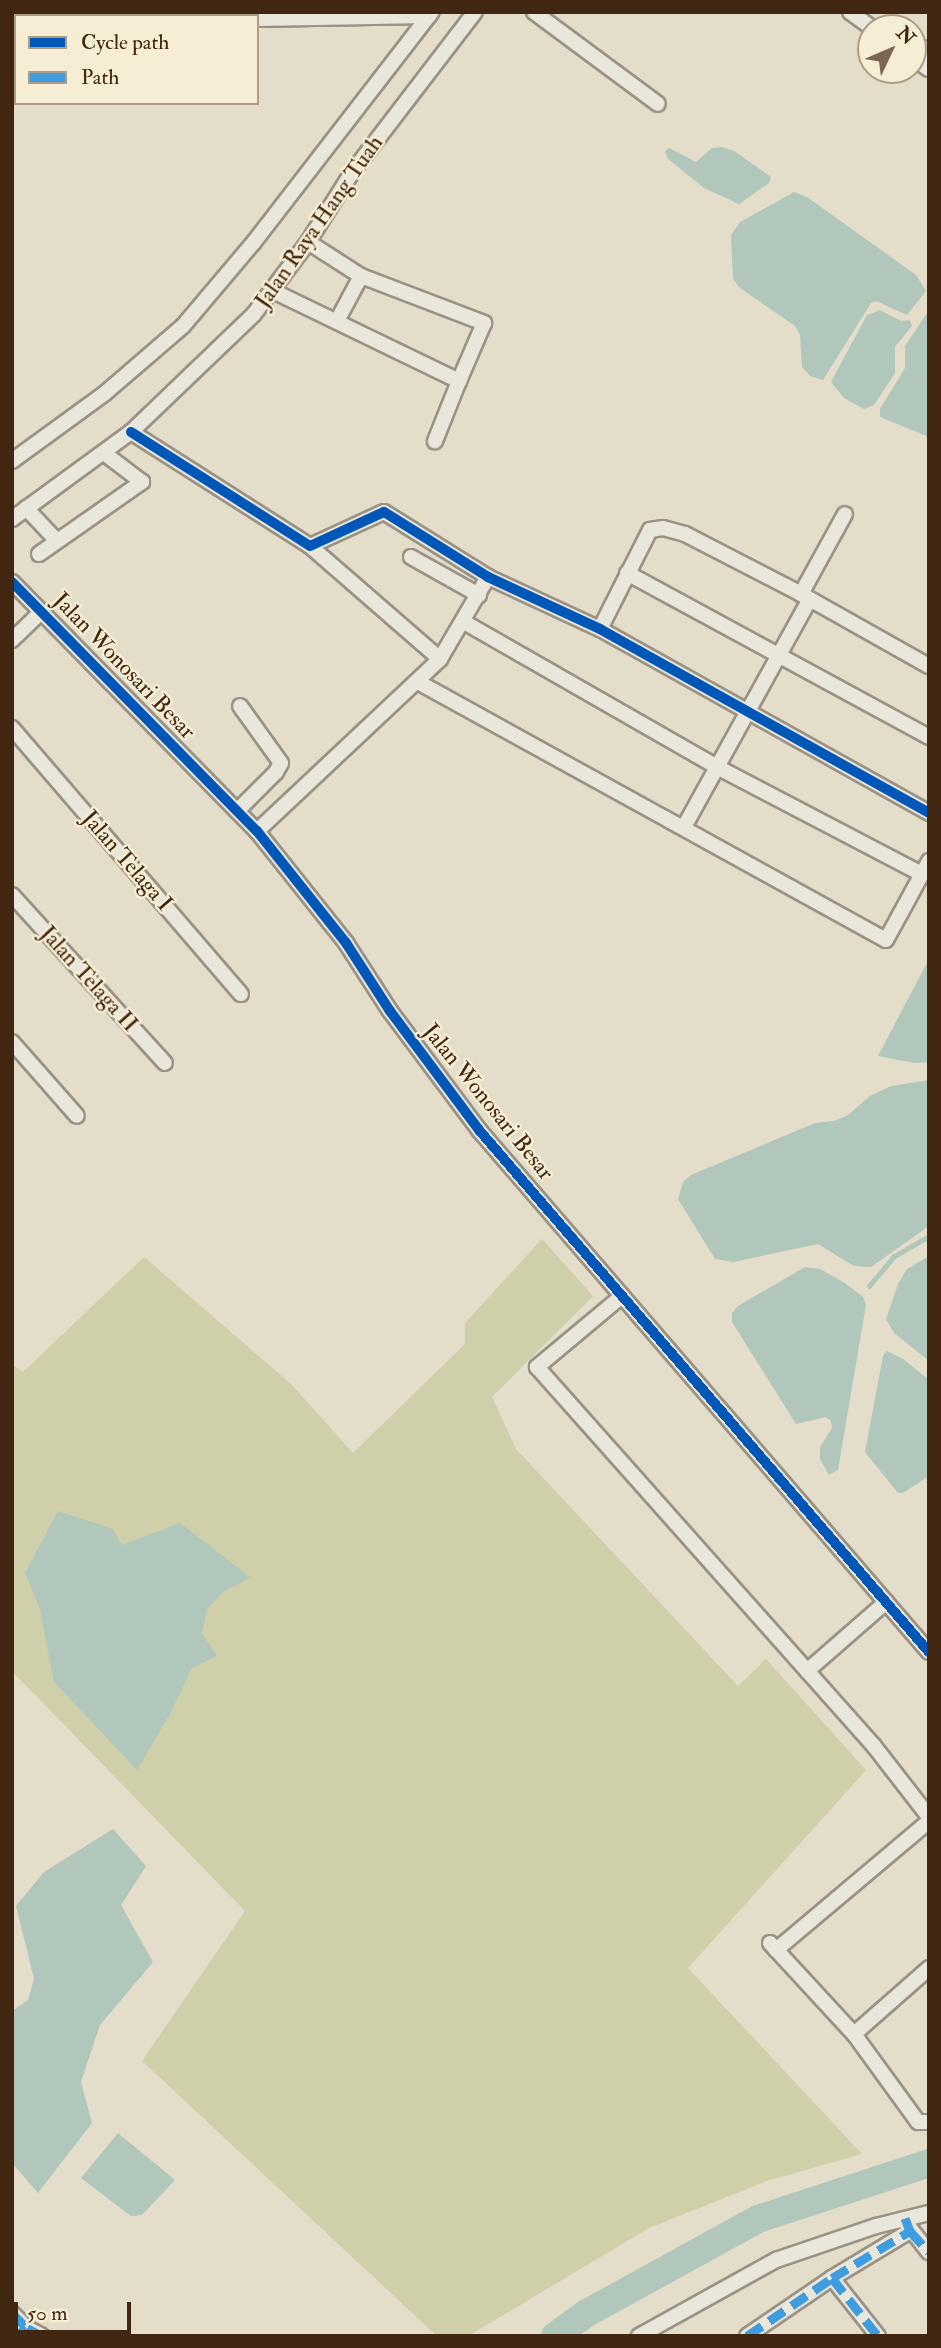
<!DOCTYPE html>
<html>
<head>
<meta charset="utf-8">
<style>
  body { margin:0 }
  #map { position:relative; width:941px; height:2348px; overflow:hidden; background:#e4ddc9; font-family:"IM FELL Double Pica",serif }
  div>[style] { position:absolute }
  .green>* { inset:0; background:#cfcfa9 }
  .water>* { inset:0; background:#b1c7bc }
  .stream>* { height:4.5px; margin:-2.25px; padding:0 2.25px; transform-origin:2.25px; border-radius:2.25px; background:#b1c7bc }
  .river>* { height:28px; margin:-14px; padding:0 14px; transform-origin:14px; border-radius:14px; background:#b1c7bc }
  .roads { filter:drop-shadow(2px 0 #9a9284) drop-shadow(-2px 0 #9a9284) drop-shadow(0 2px #9a9284) drop-shadow(0 -2px #9a9284) }
  .minor>* { height:14px; margin:-7px; padding:0 7px; transform-origin:7px; border-radius:7px; background:#e9e6dc }
  .quiet>* { height:9px; margin-top:-4.5px; transform-origin:0; background:repeating-linear-gradient(90deg,#3f9cde 0 18px,transparent 0 27px) }
  .cycleway>* { height:10px; margin:-5px; padding:0 5px; transform-origin:5px; border-radius:5px; background:#0057b8 }
  span { translate:-50% -50%; white-space:nowrap; text-align:center; line-height:1.15; -webkit-text-stroke:5px #f5edd4; paint-order:stroke }
  .street-label { font-size:23px; color:#412611 }
  .frame { position:absolute; inset:0; border:14px solid #412611; pointer-events:none }
  .legend { position:absolute; left:14px; top:14px; width:245px; height:91px; box-sizing:border-box; background:#f5edd4; border:2px solid #ad9d86; margin:0; padding:9px 12px; list-style:none; font-size:21px; color:#412611 }
  .legend li { display:flex; align-items:center; gap:14px; height:35px }
  .legend b { width:35px; border:2px solid #ad9d86 }
  .north { position:absolute; left:857px; top:14px; width:70px; height:70px; box-sizing:border-box; background:#f5edd4; border:2px solid #ad9d86; border-radius:50%; rotate:46deg; font-size:19px; font-weight:700; line-height:28px; text-align:center; color:#412611 }
  .north::after { content:''; display:block; margin:auto; width:24px; height:32px; background:#7a6651; clip-path:polygon(50% 0,100% 100%,50% 72%,0 100%) }
  .scale { position:absolute; left:14px; top:2302px; width:117px; height:32px; box-sizing:border-box; border:4px solid #412611; border-top:0; padding-left:9px; font-size:21px; line-height:24px; white-space:nowrap; color:#412611; -webkit-text-stroke:5px #f5edd4; paint-order:stroke }
</style>
</head>
<body>
<div id="map">
  <div class="green">
    <div style="clip-path:polygon(542px 1239px,593px 1296px,492px 1397px,516px 1449px,738px 1686px,766px 1659px,866px 1770px,688px 1968px,862px 2154px,767px 2181px,649px 2228px,468px 2336px,437px 2336px,142px 2061px,245px 1911px,12px 1671px,12px 1364px,23px 1372px,144px 1257px,291px 1384px,353px 1453px,465px 1344px,465px 1323px)"></div>
  </div>
  <div class="water">
    <div style="clip-path:polygon(722px 147px,734px 151px,771px 177px,769px 183px,739px 204px,704px 188px,668px 159px,665px 151px,669px 148px,696px 162px,712px 148px)"></div>
    <div style="clip-path:polygon(794px 192px,807px 197px,916px 275px,926px 291px,907px 315px,876px 301px,871px 303px,823px 380px,810px 376px,802px 367px,800px 335px,795px 326px,740px 288px,733px 279px,731px 235px,740px 222px)"></div>
    <div style="clip-path:polygon(880px 310px,901px 321px,910px 320px,912px 326px,895px 347px,895px 373px,874px 405px,864px 409px,844px 398px,831px 382px,867px 315px)"></div>
    <div style="clip-path:polygon(929px 310px,929px 437px,880px 417px,880px 409px,905px 368px,905px 346px)"></div>
    <div style="clip-path:polygon(929px 959px,929px 1062px,914px 1063px,878px 1056px)"></div>
    <div style="clip-path:polygon(929px 1080px,929px 1226px,871px 1267px,854px 1266px,818px 1244px,733px 1262px,715px 1259px,678px 1199px,683px 1182px,691px 1175px,815px 1123px,834px 1121px,848px 1115px,870px 1096px,891px 1086px)"></div>
    <div style="clip-path:polygon(929px 1256px,929px 1361px,894px 1333px,886px 1319px,898px 1284px,907px 1269px)"></div>
    <div style="clip-path:polygon(805px 1267px,820px 1269px,845px 1283px,863px 1297px,866px 1305px,838px 1470px,829px 1475px,820px 1459px,820px 1447px,832px 1428px,831px 1421px,826px 1417px,796px 1424px,732px 1322px,732px 1313px,738px 1306px)"></div>
    <div style="clip-path:polygon(887px 1351px,903px 1359px,929px 1380px,929px 1476px,903px 1493px,898px 1493px,865px 1452px,883px 1356px)"></div>
    <div style="clip-path:polygon(58px 1511px,113px 1529px,122px 1545px,180px 1523px,250px 1577px,222px 1593px,207px 1609px,202px 1633px,217px 1656px,192px 1668px,170px 1714px,137px 1770px,54px 1682px,39px 1606px,25px 1573px)"></div>
    <div style="clip-path:polygon(113px 1829px,146px 1866px,121px 1905px,153px 1962px,100px 2025px,81px 2082px,92px 2123px,38px 2193px,12px 2163px,12px 2011px,28px 2000px,34px 1979px,16px 1906px,44px 1872px)"></div>
    <div style="clip-path:polygon(118px 2133px,175px 2180px,142px 2215px,131px 2216px,81px 2178px)"></div>
  </div>
  <div class="stream">
    <div style="left:869px;top:1286px;width:38px;rotate:-50deg"></div>
    <div style="left:893px;top:1257px;width:42px;rotate:-30.3deg"></div>
  </div>
  <div class="river">
    <div style="left:555px;top:2336px;width:39px;rotate:-36deg"></div>
    <div style="left:587px;top:2313px;width:195px;rotate:-28.8deg"></div>
    <div style="left:758px;top:2219px;width:180px;rotate:-18.1deg"></div>
  </div>
  <div class="roads">
    <div class="minor">
      <div style="left:214px;top:12px;width:21px;rotate:11deg"></div>
      <div style="left:534px;top:12px;width:154px;rotate:36.6deg"></div>
      <div style="left:850px;top:12px;width:27px;rotate:36deg"></div>
      <div style="left:257px;top:19px;width:172px;rotate:-1deg"></div>
      <div style="left:913px;top:58px;width:19px;rotate:35deg"></div>
      <div style="left:919px;top:62px;width:17px;rotate:-54deg"></div>
      <div style="left:308px;top:242px;width:63px;rotate:32.7deg"></div>
      <div style="left:361px;top:276px;width:132px;rotate:20.9deg"></div>
      <div style="left:484px;top:323px;width:63px;rotate:113.3deg"></div>
      <div style="left:273px;top:291px;width:207px;rotate:25.8deg"></div>
      <div style="left:459px;top:381px;width:65px;rotate:111.8deg"></div>
      <div style="left:337px;top:321px;width:51px;rotate:-61.9deg"></div>
      <div style="left:131px;top:432px;width:212px;rotate:32.5deg"></div>
      <div style="left:310px;top:546px;width:81px;rotate:-24.7deg"></div>
      <div style="left:384px;top:512px;width:123px;rotate:32deg"></div>
      <div style="left:488px;top:577px;width:123px;rotate:24.9deg"></div>
      <div style="left:600px;top:629px;width:377px;rotate:29.2deg"></div>
      <div style="left:12px;top:461px;width:114px;rotate:-36.1deg"></div>
      <div style="left:104px;top:394px;width:104px;rotate:-40.7deg"></div>
      <div style="left:183px;top:326px;width:110px;rotate:-49.8deg"></div>
      <div style="left:254px;top:242px;width:291px;rotate:-52.3deg"></div>
      <div style="left:26px;top:508px;width:45px;rotate:46.8deg"></div>
      <div style="left:12px;top:519px;width:147px;rotate:-36.2deg"></div>
      <div style="left:131px;top:432px;width:170px;rotate:-43.8deg"></div>
      <div style="left:254px;top:314px;width:90px;rotate:-53.1deg"></div>
      <div style="left:308px;top:242px;width:84px;rotate:-57.6deg"></div>
      <div style="left:353px;top:171px;width:200px;rotate:-52.5deg"></div>
      <div style="left:310px;top:546px;width:172px;rotate:41deg"></div>
      <div style="left:39px;top:554px;width:126px;rotate:-35deg"></div>
      <div style="left:142px;top:482px;width:48px;rotate:-142.7deg"></div>
      <div style="left:411px;top:557px;width:78px;rotate:29.2deg"></div>
      <div style="left:627px;top:573px;width:344px;rotate:28.5deg"></div>
      <div style="left:12px;top:582px;width:349px;rotate:45.5deg"></div>
      <div style="left:257px;top:831px;width:143px;rotate:51.5deg"></div>
      <div style="left:346px;top:943px;width:81px;rotate:57.1deg"></div>
      <div style="left:390px;top:1011px;width:149px;rotate:53.2deg"></div>
      <div style="left:479px;top:1130px;width:689px;rotate:49.24deg"></div>
      <div style="left:801px;top:594px;width:91px;rotate:-61.2deg"></div>
      <div style="left:464px;top:622px;width:292px;rotate:29.8deg"></div>
      <div style="left:717px;top:767px;width:231px;rotate:27.6deg"></div>
      <div style="left:600px;top:629px;width:111px;rotate:-63.2deg"></div>
      <div style="left:650px;top:530px;width:13px;rotate:-9deg"></div>
      <div style="left:663px;top:528px;width:23px;rotate:15deg"></div>
      <div style="left:685px;top:534px;width:131px;rotate:27.3deg"></div>
      <div style="left:801px;top:594px;width:147px;rotate:29.4deg"></div>
      <div style="left:12px;top:640px;width:40px;rotate:-44deg"></div>
      <div style="left:418px;top:682px;width:534px;rotate:28.87deg"></div>
      <div style="left:886px;top:940px;width:90px;rotate:-61.4deg"></div>
      <div style="left:12px;top:728px;width:351px;rotate:49.3deg"></div>
      <div style="left:237px;top:811px;width:55px;rotate:-45deg"></div>
      <div style="left:276px;top:772px;width:10px;rotate:-61deg"></div>
      <div style="left:281px;top:763px;width:70px;rotate:-125.7deg"></div>
      <div style="left:684px;top:827px;width:260px;rotate:-61.1deg"></div>
      <div style="left:257px;top:831px;width:251px;rotate:-43.2deg"></div>
      <div style="left:440px;top:659px;width:95px;rotate:-59.7deg"></div>
      <div style="left:12px;top:895px;width:227px;rotate:47.7deg"></div>
      <div style="left:12px;top:1042px;width:98px;rotate:48.7deg"></div>
      <div style="left:622px;top:1296px;width:111px;rotate:140.1deg"></div>
      <div style="left:537px;top:1367px;width:507px;rotate:48.36deg"></div>
      <div style="left:874px;top:1746px;width:90px;rotate:52.2deg"></div>
      <div style="left:807px;top:1671px;width:105px;rotate:-41.1deg"></div>
      <div style="left:770px;top:1943px;width:124px;rotate:47.3deg"></div>
      <div style="left:854px;top:2034px;width:109px;rotate:54deg"></div>
      <div style="left:918px;top:2122px;width:11px"></div>
      <div style="left:776px;top:1950px;width:200px;rotate:-40.1deg"></div>
      <div style="left:854px;top:2034px;width:100px;rotate:-41.3deg"></div>
      <div style="left:906px;top:2223px;width:37px;rotate:52deg"></div>
      <div style="left:832px;top:2278px;width:74px;rotate:51.6deg"></div>
      <div style="left:12px;top:2313px;width:21px;rotate:45deg"></div>
      <div style="left:15px;top:2336px;width:14px;rotate:-34deg"></div>
      <div style="left:27px;top:2328px;width:17px;rotate:28deg"></div>
      <div style="left:639px;top:2336px;width:157px;rotate:-29deg"></div>
      <div style="left:776px;top:2260px;width:106px;rotate:-18.8deg"></div>
      <div style="left:876px;top:2226px;width:55px;rotate:-13.8deg"></div>
      <div style="left:747px;top:2336px;width:103px;rotate:-34.3deg"></div>
      <div style="left:832px;top:2278px;width:91px;rotate:-31.1deg"></div>
    </div>
  </div>
  <div class="quiet">
    <div style="left:905px;top:2218px;width:14px;rotate:69deg"></div>
    <div style="left:910px;top:2231px;width:28px;rotate:48deg"></div>
    <div style="left:832px;top:2278px;width:74px;rotate:51.6deg"></div>
    <div style="left:12px;top:2313px;width:21px;rotate:45deg"></div>
    <div style="left:15px;top:2336px;width:14px;rotate:-34deg"></div>
    <div style="left:27px;top:2328px;width:17px;rotate:28deg"></div>
    <div style="left:747px;top:2336px;width:103px;rotate:-34.3deg"></div>
    <div style="left:832px;top:2278px;width:91px;rotate:-31.1deg"></div>
  </div>
  <div class="cycleway">
    <div style="left:131px;top:432px;width:212px;rotate:32.5deg"></div>
    <div style="left:310px;top:546px;width:81px;rotate:-24.7deg"></div>
    <div style="left:384px;top:512px;width:123px;rotate:32deg"></div>
    <div style="left:488px;top:577px;width:123px;rotate:24.9deg"></div>
    <div style="left:600px;top:629px;width:377px;rotate:29.2deg"></div>
    <div style="left:12px;top:582px;width:349px;rotate:45.5deg"></div>
    <div style="left:257px;top:831px;width:143px;rotate:51.5deg"></div>
    <div style="left:346px;top:943px;width:81px;rotate:57.1deg"></div>
    <div style="left:390px;top:1011px;width:149px;rotate:53.2deg"></div>
    <div style="left:479px;top:1130px;width:689px;rotate:49.24deg"></div>
  </div>
  <div class="street-label">
    <span style="left:319px;top:222px;rotate:-55deg">Jalan Raya Hang Tuah</span>
    <span style="left:124px;top:666px;rotate:46deg">Jalan Wonosari Besar</span>
    <span style="left:127px;top:861px;rotate:49deg">Jalan Telaga I</span>
    <span style="left:89px;top:979px;rotate:48deg">Jalan Telaga II</span>
    <span style="left:488px;top:1102px;rotate:51deg">Jalan Wonosari Besar</span>
  </div>
  <div class="frame"></div>
  <ul class="legend">
  <li><b style="height:9px;background:#0057b8"></b>Cycle path</li>
  <li><b style="height:9px;background:#3f9cde"></b>Path</li>
  </ul>
  <div class="north">N</div>
  <div class="scale">50 m</div>
</div>
</body>
</html>
